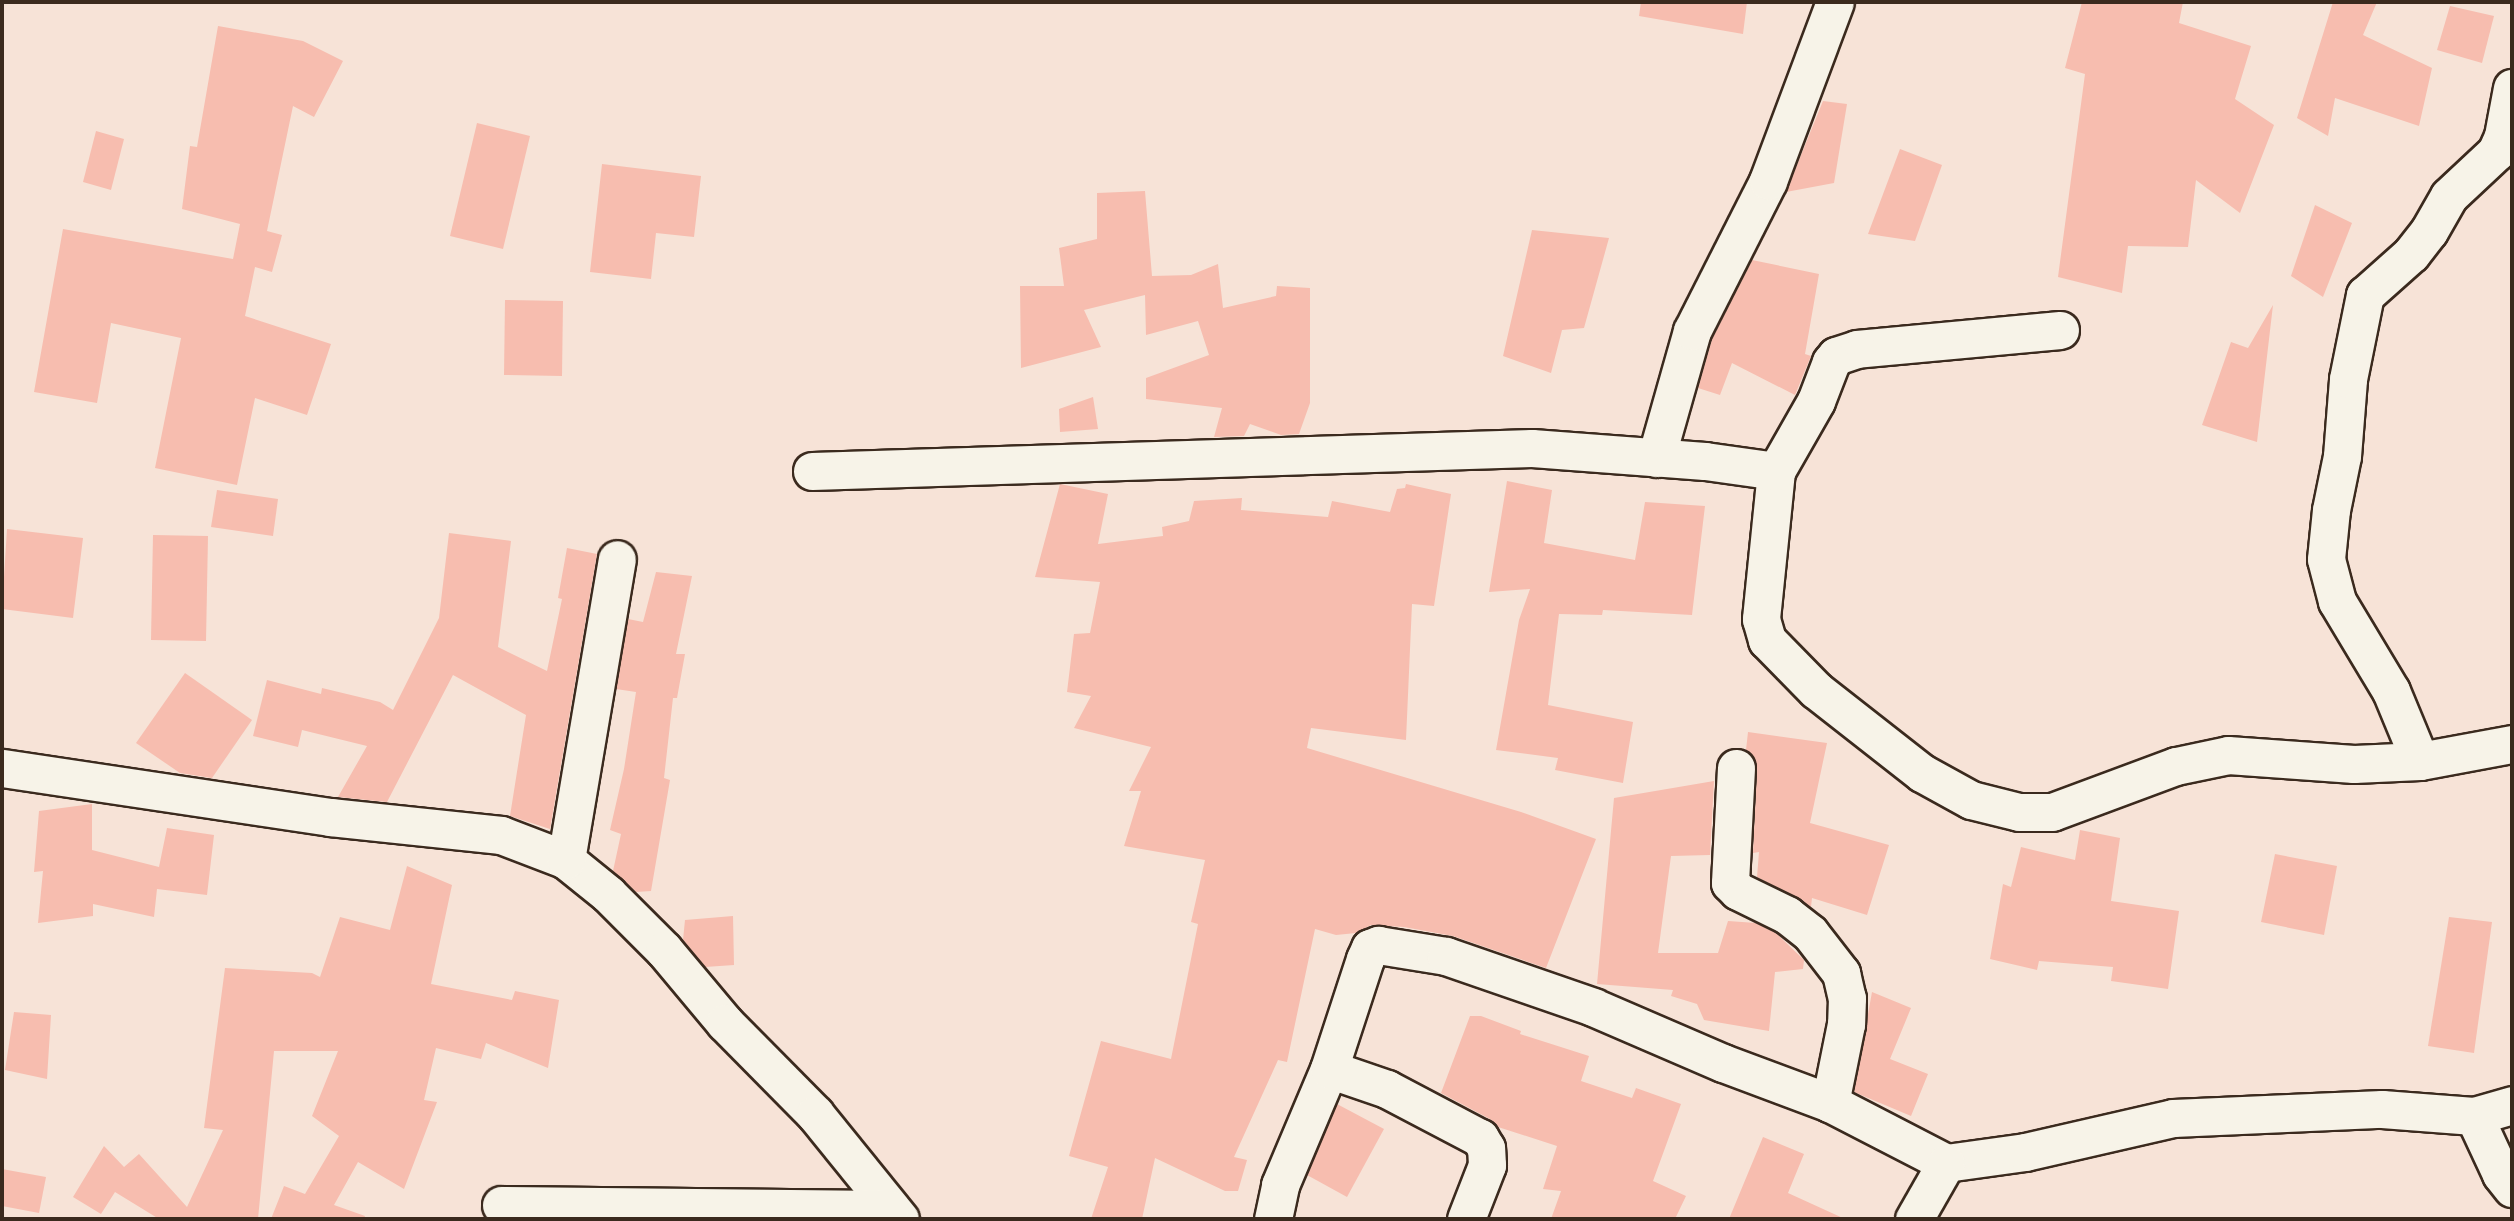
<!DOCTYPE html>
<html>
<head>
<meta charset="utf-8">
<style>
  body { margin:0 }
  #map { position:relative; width:2514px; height:1221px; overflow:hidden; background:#f7e3d7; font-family:Itim,sans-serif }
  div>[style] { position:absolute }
  .building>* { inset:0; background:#f7bdaf }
  .roads { filter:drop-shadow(2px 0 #3b2a1e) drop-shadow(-2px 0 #3b2a1e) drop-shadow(0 2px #3b2a1e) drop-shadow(0 -2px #3b2a1e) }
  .street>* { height:37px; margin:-18.5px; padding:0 18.5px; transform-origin:18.5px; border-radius:18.5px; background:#f7f3e8 }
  span { translate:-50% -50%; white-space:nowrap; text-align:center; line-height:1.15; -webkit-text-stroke:5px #f7f3e8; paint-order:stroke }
  .frame { position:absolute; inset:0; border:4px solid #3b2a1e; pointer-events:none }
</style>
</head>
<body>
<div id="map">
  <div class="building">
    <div style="clip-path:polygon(1641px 2px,1747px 2px,1743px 34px,1639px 16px)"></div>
    <div style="clip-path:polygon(2082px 2px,2124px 4px,2183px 2px,2179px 23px,2251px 46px,2235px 99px,2274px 125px,2240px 213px,2196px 180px,2188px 247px,2128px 246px,2122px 293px,2058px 277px,2085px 74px,2065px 68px)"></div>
    <div style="clip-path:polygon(2333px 2px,2377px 2px,2363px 35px,2432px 68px,2419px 126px,2335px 98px,2328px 136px,2297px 118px)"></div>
    <div style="clip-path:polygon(2450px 6px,2494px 16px,2482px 63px,2437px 50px)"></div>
    <div style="clip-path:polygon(218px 26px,303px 41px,343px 61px,314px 117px,293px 106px,267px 231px,282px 235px,272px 272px,255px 267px,245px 316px,331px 344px,307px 415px,255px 398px,237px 485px,155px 468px,181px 338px,111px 323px,97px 403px,34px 392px,63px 229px,233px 259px,240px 224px,182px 209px,190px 146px,197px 147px)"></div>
    <div style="clip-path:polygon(1823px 101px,1847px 104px,1834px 183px,1786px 192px)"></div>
    <div style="clip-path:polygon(477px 123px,530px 136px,503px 249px,450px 236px)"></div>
    <div style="clip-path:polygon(96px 131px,124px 139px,111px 190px,83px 182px)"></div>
    <div style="clip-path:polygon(1900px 149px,1942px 165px,1915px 241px,1868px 234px)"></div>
    <div style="clip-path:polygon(602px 164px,701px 176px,694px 237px,656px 233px,651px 279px,590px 272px)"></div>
    <div style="clip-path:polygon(1145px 191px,1152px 276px,1191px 275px,1218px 264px,1223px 308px,1276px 296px,1277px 286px,1310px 288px,1310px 403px,1299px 434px,1281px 435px,1250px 424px,1244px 436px,1214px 437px,1222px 408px,1146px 399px,1146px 378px,1209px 355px,1198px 321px,1146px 335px,1145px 295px,1084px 310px,1101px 347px,1021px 368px,1020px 286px,1064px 286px,1059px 248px,1097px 239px,1097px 193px)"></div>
    <div style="clip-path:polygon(2315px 205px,2352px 223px,2323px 297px,2291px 276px)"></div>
    <div style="clip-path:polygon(1532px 230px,1609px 238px,1584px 328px,1562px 330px,1551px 373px,1503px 356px)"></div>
    <div style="clip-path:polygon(1752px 260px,1819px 274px,1805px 354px,1811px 356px,1795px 395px,1732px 363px,1720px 395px,1698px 388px,1712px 339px)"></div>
    <div style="clip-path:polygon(505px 300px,563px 301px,562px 376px,504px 375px)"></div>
    <div style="clip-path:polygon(2273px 305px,2257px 442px,2202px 425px,2231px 342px,2248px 348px)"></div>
    <div style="clip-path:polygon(1093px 397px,1098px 429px,1060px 432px,1059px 409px)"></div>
    <div style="clip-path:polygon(1507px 481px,1552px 490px,1544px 543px,1635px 560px,1645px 502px,1705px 506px,1692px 615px,1603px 610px,1602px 615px,1559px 614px,1548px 705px,1633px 722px,1623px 783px,1555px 770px,1558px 758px,1496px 750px,1519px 620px,1530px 589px,1489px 592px)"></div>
    <div style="clip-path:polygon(1060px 484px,1108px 494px,1098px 544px,1163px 536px,1162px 527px,1189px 521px,1194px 501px,1242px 498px,1241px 510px,1328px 517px,1332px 501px,1390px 512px,1397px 489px,1405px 488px,1406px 484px,1451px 494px,1434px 606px,1412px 604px,1406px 740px,1311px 728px,1307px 748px,1521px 812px,1596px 839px,1546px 968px,1453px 936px,1404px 927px,1371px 925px,1356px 933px,1336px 935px,1315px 929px,1287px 1062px,1278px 1060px,1234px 1157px,1247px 1160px,1238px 1191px,1225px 1191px,1155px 1158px,1142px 1219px,1091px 1219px,1108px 1167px,1069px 1156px,1101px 1041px,1171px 1059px,1198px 924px,1191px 922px,1205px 860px,1124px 846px,1141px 791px,1129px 791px,1151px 747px,1074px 728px,1091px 696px,1067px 692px,1074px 634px,1090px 633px,1100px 582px,1035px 577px)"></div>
    <div style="clip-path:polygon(217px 490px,278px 499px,273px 536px,211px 527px)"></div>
    <div style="clip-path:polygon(7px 529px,83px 538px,73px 618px,2px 609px)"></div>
    <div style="clip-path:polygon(449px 533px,511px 541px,498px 647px,547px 671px,562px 599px,558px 598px,567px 548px,597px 554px,550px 829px,510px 816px,526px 715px,453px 675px,387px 802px,338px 797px,367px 746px,302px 730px,298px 747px,253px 736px,267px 680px,321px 694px,322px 688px,380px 702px,393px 710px,439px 618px)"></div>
    <div style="clip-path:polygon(153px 535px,208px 536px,206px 641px,151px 640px)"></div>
    <div style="clip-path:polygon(656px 572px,692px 576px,676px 654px,685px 654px,677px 698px,673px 698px,664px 778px,670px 780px,651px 891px,636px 892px,613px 871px,621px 834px,610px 830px,624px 769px,636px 692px,616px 689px,628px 619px,643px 622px)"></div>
    <div style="clip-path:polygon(185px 673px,252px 720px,212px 778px,180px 773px,136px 743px)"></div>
    <div style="clip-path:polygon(1748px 732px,1827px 743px,1810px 823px,1889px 845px,1867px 915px,1812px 898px,1811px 907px,1757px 877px,1759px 852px,1753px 853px,1757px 769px,1754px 758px,1746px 750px)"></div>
    <div style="clip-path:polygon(1714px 781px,1710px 855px,1671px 856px,1658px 953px,1718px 953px,1728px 921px,1756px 923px,1776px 933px,1804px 960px,1803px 969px,1775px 972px,1769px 1031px,1704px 1020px,1697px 1004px,1671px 996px,1673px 990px,1597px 984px,1614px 798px)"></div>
    <div style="clip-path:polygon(92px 804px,92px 850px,159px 867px,167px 828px,214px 835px,207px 895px,157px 889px,154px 917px,93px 904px,93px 916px,38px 923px,43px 871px,34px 872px,39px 811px)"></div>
    <div style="clip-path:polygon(2080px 830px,2120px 838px,2111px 901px,2179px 911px,2168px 989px,2111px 981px,2113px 967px,2039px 961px,2037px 970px,1990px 959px,2003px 884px,2011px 887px,2021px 847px,2075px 860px)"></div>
    <div style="clip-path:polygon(2275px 854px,2337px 866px,2324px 935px,2261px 922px)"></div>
    <div style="clip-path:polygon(407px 866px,452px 885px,431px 984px,512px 1000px,515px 991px,559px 1000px,548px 1068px,486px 1043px,481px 1059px,436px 1048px,424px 1100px,437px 1102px,404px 1189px,358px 1162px,334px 1205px,365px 1216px,364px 1219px,271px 1219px,284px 1186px,305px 1194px,339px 1136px,312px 1116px,338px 1051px,274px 1051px,258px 1219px,159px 1219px,115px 1192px,101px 1214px,73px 1197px,104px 1146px,124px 1167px,139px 1154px,187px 1207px,223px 1130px,204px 1128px,225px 968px,312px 973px,320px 977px,340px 917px,390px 930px)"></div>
    <div style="clip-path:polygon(733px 916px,734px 965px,705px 967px,683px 940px,685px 920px)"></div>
    <div style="clip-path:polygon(2449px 917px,2492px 922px,2474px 1053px,2428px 1046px)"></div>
    <div style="clip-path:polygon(1872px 992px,1911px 1008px,1890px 1059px,1928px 1074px,1911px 1116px,1854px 1092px)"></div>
    <div style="clip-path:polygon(14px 1012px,51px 1015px,47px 1079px,5px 1070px)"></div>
    <div style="clip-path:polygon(1470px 1016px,1481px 1016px,1521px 1031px,1520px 1034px,1589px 1056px,1581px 1081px,1632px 1098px,1636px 1088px,1681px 1104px,1653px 1181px,1686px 1196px,1675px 1219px,1551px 1219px,1561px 1191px,1543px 1189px,1557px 1146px,1498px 1127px,1490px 1119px,1441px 1093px)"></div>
    <div style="clip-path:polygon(1337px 1104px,1384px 1129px,1347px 1197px,1307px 1175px)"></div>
    <div style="clip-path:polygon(1763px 1137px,1804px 1154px,1788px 1193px,1845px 1219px,1729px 1219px)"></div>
    <div style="clip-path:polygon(2px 1169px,46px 1177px,39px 1213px,2px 1206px)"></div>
  </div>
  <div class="roads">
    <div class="street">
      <div style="left:2060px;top:330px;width:204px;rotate:174.7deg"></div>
      <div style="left:1857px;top:349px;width:22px;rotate:162deg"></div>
      <div style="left:1836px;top:356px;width:8px;rotate:130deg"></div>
      <div style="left:1831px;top:362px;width:42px;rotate:111deg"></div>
      <div style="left:1816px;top:401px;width:81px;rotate:119.7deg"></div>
      <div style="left:1776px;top:471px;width:149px;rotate:95.8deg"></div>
      <div style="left:1761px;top:619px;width:22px;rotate:74deg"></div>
      <div style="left:1767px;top:640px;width:70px;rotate:45.6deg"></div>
      <div style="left:1816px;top:690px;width:135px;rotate:38.1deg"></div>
      <div style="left:1922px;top:773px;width:56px;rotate:28.9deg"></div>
      <div style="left:1971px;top:800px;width:49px;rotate:14deg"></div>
      <div style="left:2019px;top:812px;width:33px"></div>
      <div style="left:2052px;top:812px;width:132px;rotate:-20.4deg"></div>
      <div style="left:2176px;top:766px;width:53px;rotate:-11.9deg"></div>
      <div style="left:2228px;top:755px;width:126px;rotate:4.1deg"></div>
      <div style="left:2354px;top:764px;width:66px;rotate:-2.6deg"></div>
      <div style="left:2420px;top:761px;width:94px;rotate:-10.5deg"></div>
      <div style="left:1656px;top:458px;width:132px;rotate:-74.2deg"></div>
      <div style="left:1692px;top:331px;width:168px;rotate:-63.1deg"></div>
      <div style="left:1768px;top:181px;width:191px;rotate:-69.5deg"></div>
      <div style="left:812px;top:471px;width:720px;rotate:-1.83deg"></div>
      <div style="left:1532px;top:448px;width:173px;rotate:4.3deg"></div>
      <div style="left:1705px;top:461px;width:72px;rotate:8deg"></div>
      <div style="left:2420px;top:761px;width:76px;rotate:-112.5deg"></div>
      <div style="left:2391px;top:691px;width:105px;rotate:-121deg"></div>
      <div style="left:2337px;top:601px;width:43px;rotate:-104.7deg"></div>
      <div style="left:2326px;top:559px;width:49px;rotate:-84.2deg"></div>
      <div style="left:2331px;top:510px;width:55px;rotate:-78.5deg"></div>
      <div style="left:2342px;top:456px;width:77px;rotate:-85.5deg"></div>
      <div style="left:2348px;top:379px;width:86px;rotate:-78.6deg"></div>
      <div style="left:2365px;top:295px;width:62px;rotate:-41.7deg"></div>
      <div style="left:2411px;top:254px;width:29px;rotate:-52deg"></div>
      <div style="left:2429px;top:231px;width:40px;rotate:-60.3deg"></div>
      <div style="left:2449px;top:196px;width:64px;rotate:-43.1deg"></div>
      <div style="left:2496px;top:152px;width:17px;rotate:-66deg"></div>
      <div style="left:2503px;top:136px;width:49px;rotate:-79.4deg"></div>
      <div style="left:2px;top:768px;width:332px;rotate:8.5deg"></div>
      <div style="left:330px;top:817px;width:172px;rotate:6deg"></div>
      <div style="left:501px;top:835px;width:70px;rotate:21deg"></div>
      <div style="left:566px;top:860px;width:54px;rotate:39deg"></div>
      <div style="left:608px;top:894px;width:79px;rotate:45deg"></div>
      <div style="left:664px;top:950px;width:95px;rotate:50.1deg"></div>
      <div style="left:725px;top:1023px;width:128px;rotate:45.3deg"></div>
      <div style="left:815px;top:1114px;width:135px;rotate:51deg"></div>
      <div style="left:1736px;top:768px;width:115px;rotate:93deg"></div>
      <div style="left:1730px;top:883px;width:11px;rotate:45deg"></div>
      <div style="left:1738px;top:891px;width:55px;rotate:26.1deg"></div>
      <div style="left:1787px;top:915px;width:29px;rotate:38deg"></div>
      <div style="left:1810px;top:933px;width:51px;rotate:52.2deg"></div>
      <div style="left:1841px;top:973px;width:26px;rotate:77deg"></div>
      <div style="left:1847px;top:998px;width:26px;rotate:92deg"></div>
      <div style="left:1846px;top:1024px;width:81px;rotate:101.4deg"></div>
      <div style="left:566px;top:860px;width:305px;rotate:-80.4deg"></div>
      <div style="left:2474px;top:1116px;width:64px;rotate:65deg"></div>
      <div style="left:2501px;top:1174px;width:18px;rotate:52deg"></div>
      <div style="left:501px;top:1205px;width:389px;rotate:0.6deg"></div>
      <div style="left:1273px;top:1219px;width:35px;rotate:-78deg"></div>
      <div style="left:1280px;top:1185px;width:126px;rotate:-67.1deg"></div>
      <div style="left:1466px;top:1219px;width:58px;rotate:-68.7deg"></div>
      <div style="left:1487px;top:1165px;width:17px;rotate:-93deg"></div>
      <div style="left:1486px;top:1148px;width:12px;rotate:-121deg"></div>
      <div style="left:1480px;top:1138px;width:105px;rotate:-152.2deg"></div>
      <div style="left:1387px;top:1089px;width:61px;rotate:-161deg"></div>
      <div style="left:1329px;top:1069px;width:116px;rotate:-71.9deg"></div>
      <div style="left:1365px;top:959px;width:12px;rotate:-66deg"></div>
      <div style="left:1370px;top:948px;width:9px;rotate:-21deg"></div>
      <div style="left:1378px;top:945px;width:69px;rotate:9.2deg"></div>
      <div style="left:1446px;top:956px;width:156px;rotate:19.1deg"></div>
      <div style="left:1593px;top:1007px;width:142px;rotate:23.3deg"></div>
      <div style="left:1723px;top:1063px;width:114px;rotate:20.5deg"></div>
      <div style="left:1830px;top:1103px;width:131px;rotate:27.3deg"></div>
      <div style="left:1946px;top:1163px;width:80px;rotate:-7.9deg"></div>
      <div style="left:2025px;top:1152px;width:152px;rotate:-12.9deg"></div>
      <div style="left:2173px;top:1118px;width:209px;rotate:-2.5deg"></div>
      <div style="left:2382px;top:1109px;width:92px;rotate:4.4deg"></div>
      <div style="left:2474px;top:1116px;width:40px;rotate:-16deg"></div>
      <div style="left:1914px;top:1219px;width:64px;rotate:-60.3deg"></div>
    </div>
  </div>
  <div class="frame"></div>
</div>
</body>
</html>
